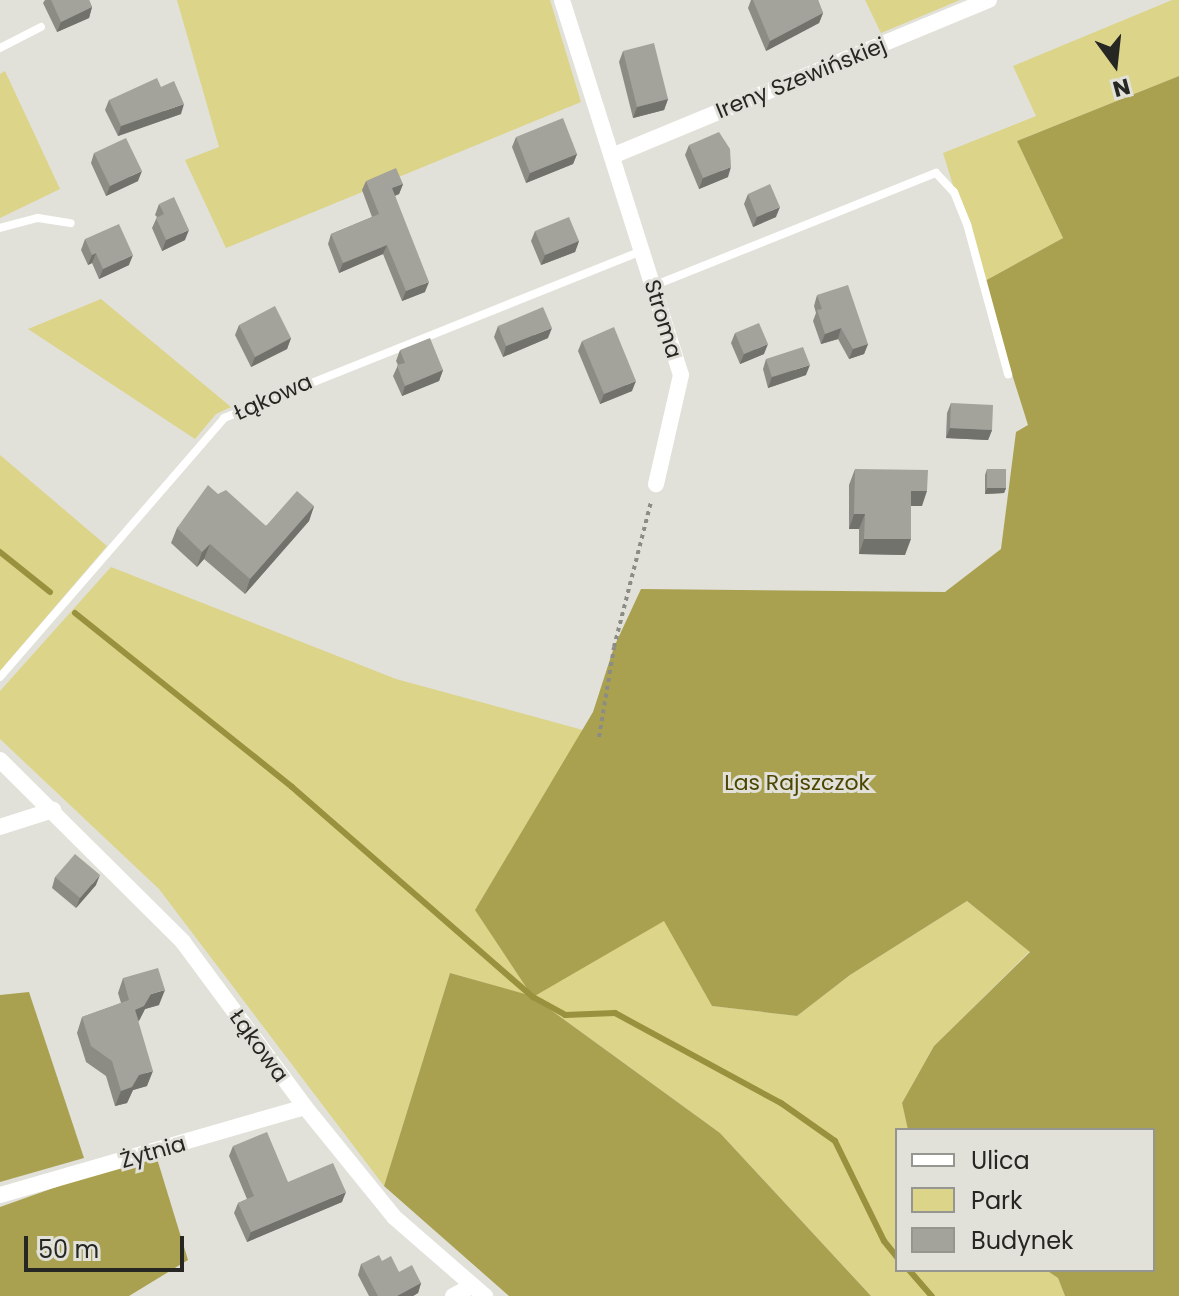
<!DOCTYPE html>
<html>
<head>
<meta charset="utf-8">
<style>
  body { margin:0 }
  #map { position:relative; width:1179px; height:1296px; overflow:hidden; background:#e1e1d9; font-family:Poppins,sans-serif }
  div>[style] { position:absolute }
  .green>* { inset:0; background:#dbd489 }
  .forest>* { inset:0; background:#a9a150 }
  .stream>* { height:6px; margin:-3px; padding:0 3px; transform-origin:3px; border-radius:3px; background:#99913e }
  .path>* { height:4px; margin-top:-2px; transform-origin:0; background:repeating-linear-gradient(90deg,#8c8c87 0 4px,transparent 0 8px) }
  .lane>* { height:8px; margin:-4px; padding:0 4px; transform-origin:4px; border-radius:4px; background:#fff }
  .street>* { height:16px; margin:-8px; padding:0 8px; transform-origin:8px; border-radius:8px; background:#fff }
  .wall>* { inset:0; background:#8c8c85 }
  .shaded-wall>* { inset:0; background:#72726c }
  .building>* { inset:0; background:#a3a39b }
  span { translate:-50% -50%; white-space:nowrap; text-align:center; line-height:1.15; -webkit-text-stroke:6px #e1e1d9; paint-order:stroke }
  .street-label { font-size:22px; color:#262623 }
  .park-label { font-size:22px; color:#4c4602 }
  .legend { position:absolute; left:895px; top:1128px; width:260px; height:144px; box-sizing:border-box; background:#e1e1d9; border:2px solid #969690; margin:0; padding:10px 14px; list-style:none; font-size:24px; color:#262623 }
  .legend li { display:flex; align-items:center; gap:16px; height:40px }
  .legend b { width:40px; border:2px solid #969690 }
  .north { position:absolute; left:1075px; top:24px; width:80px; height:80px; -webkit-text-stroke:6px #e1e1d9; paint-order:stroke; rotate:165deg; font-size:22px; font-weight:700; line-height:32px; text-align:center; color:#262623 }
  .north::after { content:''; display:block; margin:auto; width:28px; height:36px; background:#262623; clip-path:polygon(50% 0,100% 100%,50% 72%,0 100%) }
  .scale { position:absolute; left:24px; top:1236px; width:160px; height:36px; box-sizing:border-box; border:4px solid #262623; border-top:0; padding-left:10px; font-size:24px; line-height:28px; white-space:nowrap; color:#262623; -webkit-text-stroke:6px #e1e1d9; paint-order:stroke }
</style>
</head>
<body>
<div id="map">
  <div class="green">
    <div style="clip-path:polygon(177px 0,550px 0,581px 102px,226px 248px,185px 160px,219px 147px)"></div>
    <div style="clip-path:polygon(865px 0,960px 0,881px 33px)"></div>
    <div style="clip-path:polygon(1172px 0,1179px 0,1179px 76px,1017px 141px,1063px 238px,983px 282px,943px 153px,1036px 116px,1013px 66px)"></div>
    <div style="clip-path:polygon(5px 71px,60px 189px,0 218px,0 74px)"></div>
    <div style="clip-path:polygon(101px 299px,231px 407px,216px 414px,195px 439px,28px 329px)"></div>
    <div style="clip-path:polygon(0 455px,107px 546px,0 671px)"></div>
    <div style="clip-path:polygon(111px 567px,396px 679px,583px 730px,475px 910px,665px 921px,712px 1006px,797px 1016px,850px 975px,967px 901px,1030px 951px,934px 1046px,902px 1103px,908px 1130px,897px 1130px,897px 1270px,1046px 1270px,1058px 1278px,1065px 1296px,871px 1296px,720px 1133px,533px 997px,450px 973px,384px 1186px,159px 889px,0 739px,0 691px)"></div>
  </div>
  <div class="forest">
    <div style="clip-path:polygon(1179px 76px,1179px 1296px,1065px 1296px,1058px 1278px,1046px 1270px,1153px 1270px,1153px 1130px,908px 1130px,902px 1103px,934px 1046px,1030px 952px,967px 901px,850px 975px,797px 1016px,712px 1006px,664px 921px,533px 997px,720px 1133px,871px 1296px,509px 1296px,384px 1186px,450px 973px,532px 996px,475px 910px,593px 712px,614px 647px,641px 589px,945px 592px,1001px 549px,1016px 432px,1028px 425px,983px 282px,1063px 238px,1017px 141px)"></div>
    <div style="clip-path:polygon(29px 992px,84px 1158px,0 1182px,0 995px)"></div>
    <div style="clip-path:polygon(155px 1152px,188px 1260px,129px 1296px,0 1296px,0 1207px)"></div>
  </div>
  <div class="stream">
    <div style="left:0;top:552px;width:64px;rotate:38.7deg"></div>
    <div style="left:75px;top:613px;width:278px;rotate:38.7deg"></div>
    <div style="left:292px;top:787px;width:320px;rotate:41.1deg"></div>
    <div style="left:533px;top:997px;width:37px;rotate:29deg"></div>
    <div style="left:565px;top:1015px;width:50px;rotate:-2.3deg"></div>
    <div style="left:615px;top:1013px;width:189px;rotate:28.5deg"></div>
    <div style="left:781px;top:1103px;width:66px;rotate:35.1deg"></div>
    <div style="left:835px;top:1141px;width:111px;rotate:63.9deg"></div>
    <div style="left:884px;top:1241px;width:21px;rotate:51deg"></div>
    <div style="left:909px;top:1270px;width:35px;rotate:49deg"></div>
  </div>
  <div class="path">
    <div style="left:599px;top:737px;width:91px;rotate:-80.5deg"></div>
    <div style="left:614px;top:647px;width:150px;rotate:-75.7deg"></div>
  </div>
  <div class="lane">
    <div style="left:0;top:48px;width:46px;rotate:-27.1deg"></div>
    <div style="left:0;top:228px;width:39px;rotate:-15deg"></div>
    <div style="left:38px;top:218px;width:33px;rotate:9deg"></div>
    <div style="left:653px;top:286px;width:305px;rotate:-21.8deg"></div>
    <div style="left:936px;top:173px;width:26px;rotate:47deg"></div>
    <div style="left:954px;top:192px;width:35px;rotate:68deg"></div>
    <div style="left:967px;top:224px;width:156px;rotate:74.7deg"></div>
    <div style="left:0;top:677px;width:342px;rotate:-49.1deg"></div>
    <div style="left:224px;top:418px;width:449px;rotate:-21.8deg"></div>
  </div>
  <div class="street">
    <div style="left:562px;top:0;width:393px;rotate:72.4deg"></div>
    <div style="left:681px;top:375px;width:112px;rotate:102.9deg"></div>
    <div style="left:612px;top:156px;width:408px;rotate:-22.5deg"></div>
    <div style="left:0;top:760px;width:258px;rotate:44.8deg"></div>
    <div style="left:183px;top:942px;width:205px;rotate:53.5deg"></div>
    <div style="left:305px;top:1107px;width:141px;rotate:51deg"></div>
    <div style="left:394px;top:1217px;width:121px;rotate:41deg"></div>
    <div style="left:0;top:827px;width:56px;rotate:-17.8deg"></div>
    <div style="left:0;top:1195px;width:317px;rotate:-16.1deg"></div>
    <div style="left:453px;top:1296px;width:21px;rotate:-28deg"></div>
  </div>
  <div class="wall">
    <div style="clip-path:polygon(45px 0,89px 0,92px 7px,89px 18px,57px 32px,43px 3px)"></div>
    <div style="clip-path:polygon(751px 0,818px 0,823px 13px,819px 23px,766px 51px,748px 8px)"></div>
    <div style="clip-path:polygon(623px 51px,668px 99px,664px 110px,633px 118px,619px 62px)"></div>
    <div style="clip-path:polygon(109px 100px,181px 114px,118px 136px,105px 110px)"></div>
    <div style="clip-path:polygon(516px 137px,577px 154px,573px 164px,526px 183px,512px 147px)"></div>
    <div style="clip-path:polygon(689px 145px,728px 177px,699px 189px,685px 155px)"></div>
    <div style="clip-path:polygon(94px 153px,138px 181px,106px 196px,91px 163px)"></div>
    <div style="clip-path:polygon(366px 181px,403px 184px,399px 194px,395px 196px,425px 292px,402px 301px,383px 254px,339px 273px,328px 244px,331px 234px,372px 217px,362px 190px)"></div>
    <div style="clip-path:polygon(748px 194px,776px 217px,753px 227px,744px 204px)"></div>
    <div style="clip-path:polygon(159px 204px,185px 240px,162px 251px,152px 228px,157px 217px,155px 215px)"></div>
    <div style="clip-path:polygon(535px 231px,579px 241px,575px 252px,541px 265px,531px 241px)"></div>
    <div style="clip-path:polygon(85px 239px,129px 265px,99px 279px,92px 263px,88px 265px,81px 250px)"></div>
    <div style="clip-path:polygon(817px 295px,868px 344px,864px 354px,849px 359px,838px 339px,821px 344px,813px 321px,816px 313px,814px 306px)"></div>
    <div style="clip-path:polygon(239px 325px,291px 338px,287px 349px,251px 367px,235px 335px)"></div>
    <div style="clip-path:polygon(498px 326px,548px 338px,503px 357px,494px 337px)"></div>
    <div style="clip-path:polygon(735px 333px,764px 354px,740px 364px,731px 343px)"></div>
    <div style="clip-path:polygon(582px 341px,632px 391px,600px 404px,578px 351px)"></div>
    <div style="clip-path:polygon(400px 350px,443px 370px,439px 381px,402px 396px,393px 376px,398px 365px,396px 361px)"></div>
    <div style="clip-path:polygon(766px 359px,806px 375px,768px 388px,763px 369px)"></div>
    <div style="clip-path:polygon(951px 403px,992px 430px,988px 440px,946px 438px,947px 413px)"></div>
    <div style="clip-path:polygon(855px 469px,922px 506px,911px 506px,905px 555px,859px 554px,859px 529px,849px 529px,849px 485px)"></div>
    <div style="clip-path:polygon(987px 469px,1006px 488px,1004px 493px,985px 494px,985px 475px)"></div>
    <div style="clip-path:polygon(218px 494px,266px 526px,314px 506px,309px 521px,245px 594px,204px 559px,197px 567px,171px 543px,177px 528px)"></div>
    <div style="clip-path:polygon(55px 877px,96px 885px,76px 908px,52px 888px)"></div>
    <div style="clip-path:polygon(123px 978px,159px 1005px,145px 1009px,138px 1022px,147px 1086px,133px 1090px,127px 1103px,115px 1106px,106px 1076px,86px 1062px,77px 1033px,82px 1017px,121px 1003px,118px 993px)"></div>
    <div style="clip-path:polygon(233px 1146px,288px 1182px,342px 1202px,247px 1242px,234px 1213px,238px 1203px,247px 1199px,229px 1156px)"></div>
    <div style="clip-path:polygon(382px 1261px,399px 1272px,421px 1283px,418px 1293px,413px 1296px,369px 1296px,358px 1275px,361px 1264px)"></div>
  </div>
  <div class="shaded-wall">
    <div style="clip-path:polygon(92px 7px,89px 18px,57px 32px,61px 22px)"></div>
    <div style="clip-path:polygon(823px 13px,819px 23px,766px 51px,770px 41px)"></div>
    <div style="clip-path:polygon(668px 99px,664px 110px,633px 118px,637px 107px)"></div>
    <div style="clip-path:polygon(184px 104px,181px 114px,118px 136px,121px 126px)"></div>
    <div style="clip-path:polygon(577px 154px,573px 164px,526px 183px,530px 173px)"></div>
    <div style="clip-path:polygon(731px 167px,728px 177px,699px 189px,703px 178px)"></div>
    <div style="clip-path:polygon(142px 171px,138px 181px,106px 196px,110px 186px)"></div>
    <div style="clip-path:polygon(403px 184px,399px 194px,388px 198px,392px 188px)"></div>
    <div style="clip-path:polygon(780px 207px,776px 217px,753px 227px,757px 217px)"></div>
    <div style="clip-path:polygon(189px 230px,185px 240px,162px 251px,166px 240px)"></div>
    <div style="clip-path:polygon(579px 241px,575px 252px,541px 265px,545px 255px)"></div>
    <div style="clip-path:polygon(387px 245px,383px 254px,339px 273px,343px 263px)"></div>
    <div style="clip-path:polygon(96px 253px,92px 263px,88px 265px,92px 255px)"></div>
    <div style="clip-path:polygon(133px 255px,129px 265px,99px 279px,103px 269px)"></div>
    <div style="clip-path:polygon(429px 282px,425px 292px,402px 301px,406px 291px)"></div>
    <div style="clip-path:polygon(552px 328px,548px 338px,503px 357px,506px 346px)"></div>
    <div style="clip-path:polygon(841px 328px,838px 339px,821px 344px,825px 334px)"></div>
    <div style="clip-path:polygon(291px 338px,287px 349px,251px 367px,255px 357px)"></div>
    <div style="clip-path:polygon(768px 344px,764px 354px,740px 364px,744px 354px)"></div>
    <div style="clip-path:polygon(868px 344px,864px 354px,849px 359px,853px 349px)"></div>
    <div style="clip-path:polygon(810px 365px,806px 375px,768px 388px,772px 377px)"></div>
    <div style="clip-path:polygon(443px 370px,439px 381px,402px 396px,405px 386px)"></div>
    <div style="clip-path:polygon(636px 381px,632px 391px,600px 404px,604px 394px)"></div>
    <div style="clip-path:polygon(950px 428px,992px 430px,988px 440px,946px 438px)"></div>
    <div style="clip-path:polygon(987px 488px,1006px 488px,1004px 493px,985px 494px)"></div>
    <div style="clip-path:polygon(911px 491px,927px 491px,922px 506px,905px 506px)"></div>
    <div style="clip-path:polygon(314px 506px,309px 521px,245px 594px,250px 579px)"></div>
    <div style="clip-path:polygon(854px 514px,865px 514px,859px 529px,849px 529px)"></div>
    <div style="clip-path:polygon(864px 539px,911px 539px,905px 555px,859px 554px)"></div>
    <div style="clip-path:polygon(210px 544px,204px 559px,197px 567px,202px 552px)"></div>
    <div style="clip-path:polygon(100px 875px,96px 885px,76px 908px,80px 898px)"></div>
    <div style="clip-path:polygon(165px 990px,159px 1005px,145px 1009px,139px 1021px,135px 1010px,151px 994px)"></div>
    <div style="clip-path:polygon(153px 1071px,147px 1086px,133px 1090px,127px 1103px,115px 1106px,121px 1091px,139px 1075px)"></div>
    <div style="clip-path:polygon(346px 1192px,342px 1202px,247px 1242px,251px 1232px)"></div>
    <div style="clip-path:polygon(421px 1283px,418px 1293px,413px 1296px,397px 1296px)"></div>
  </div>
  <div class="building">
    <div style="clip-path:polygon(51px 0,89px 0,92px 7px,61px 22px)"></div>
    <div style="clip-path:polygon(753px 0,818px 0,823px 13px,770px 41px)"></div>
    <div style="clip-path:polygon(654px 43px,668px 99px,637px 107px,623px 51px)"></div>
    <div style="clip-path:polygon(157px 78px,161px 87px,174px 81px,184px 104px,121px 126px,109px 100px)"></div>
    <div style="clip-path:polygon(563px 118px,577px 154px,530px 173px,516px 137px)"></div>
    <div style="clip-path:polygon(719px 132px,730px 149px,731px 167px,703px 178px,689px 145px)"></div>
    <div style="clip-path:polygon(126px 138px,142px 171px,110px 186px,94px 153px)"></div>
    <div style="clip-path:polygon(396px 168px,403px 184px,392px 188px,429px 282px,406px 291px,387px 245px,343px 263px,331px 234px,379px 214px,366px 181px)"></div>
    <div style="clip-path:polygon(770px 184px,780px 207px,757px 217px,748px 194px)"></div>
    <div style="clip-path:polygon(174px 197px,189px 230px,166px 240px,156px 218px,164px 214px,159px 204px)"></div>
    <div style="clip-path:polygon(569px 217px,579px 241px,545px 255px,535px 231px)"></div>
    <div style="clip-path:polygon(119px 224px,133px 255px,103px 269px,96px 253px,92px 255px,85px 239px)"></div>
    <div style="clip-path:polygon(848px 285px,868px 344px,853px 349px,841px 328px,825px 334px,817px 310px,822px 309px,817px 295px)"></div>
    <div style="clip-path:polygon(275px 306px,291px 338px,255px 357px,239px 325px)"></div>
    <div style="clip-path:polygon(543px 307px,552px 328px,506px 346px,498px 326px)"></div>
    <div style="clip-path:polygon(759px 323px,768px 344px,744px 354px,735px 333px)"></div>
    <div style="clip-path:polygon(614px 327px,636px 381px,604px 394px,582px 341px)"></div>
    <div style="clip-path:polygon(430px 338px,443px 370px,405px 386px,397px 365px,405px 363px,400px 350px)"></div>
    <div style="clip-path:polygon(803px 347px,810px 365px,772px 377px,766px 359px)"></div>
    <div style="clip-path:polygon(951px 403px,993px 405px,992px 430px,950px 428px)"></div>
    <div style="clip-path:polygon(855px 469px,928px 470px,927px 491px,911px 491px,911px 539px,864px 539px,865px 514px,854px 514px)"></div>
    <div style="clip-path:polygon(987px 469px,1006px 469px,1006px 488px,987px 488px)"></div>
    <div style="clip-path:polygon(208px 485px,218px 494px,226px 490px,266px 526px,297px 491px,314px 506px,250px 579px,210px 544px,202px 552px,177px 528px)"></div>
    <div style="clip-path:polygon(75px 854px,100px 875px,80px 898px,55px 877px)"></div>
    <div style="clip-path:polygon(158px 968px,165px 990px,151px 994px,144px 1006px,135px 1010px,153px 1071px,139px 1075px,132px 1087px,121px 1091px,112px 1061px,91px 1046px,82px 1017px,129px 1000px,123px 978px)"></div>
    <div style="clip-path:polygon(267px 1132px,288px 1182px,333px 1163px,346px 1192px,251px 1232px,238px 1203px,254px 1196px,233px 1146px)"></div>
    <div style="clip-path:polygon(379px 1255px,382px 1261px,391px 1256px,399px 1272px,412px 1265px,421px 1283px,397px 1296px,378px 1296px,361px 1264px)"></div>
  </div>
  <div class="street-label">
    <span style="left:801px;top:78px;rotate:-22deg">Ireny Szewińskiej</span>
    <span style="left:663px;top:319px;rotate:73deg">Stroma</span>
    <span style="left:273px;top:397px;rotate:-24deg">Łąkowa</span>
    <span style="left:259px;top:1046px;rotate:54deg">Łąkowa</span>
    <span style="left:153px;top:1152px;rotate:-16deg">Żytnia</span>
  </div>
  <div class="park-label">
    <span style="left:797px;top:783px">Las Rajszczok</span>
  </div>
  <ul class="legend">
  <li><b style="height:10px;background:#fff"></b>Ulica</li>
  <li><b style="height:22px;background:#dbd489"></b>Park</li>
  <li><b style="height:22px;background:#a3a39b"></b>Budynek</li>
  </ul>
  <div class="north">N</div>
  <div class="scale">50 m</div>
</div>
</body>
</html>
